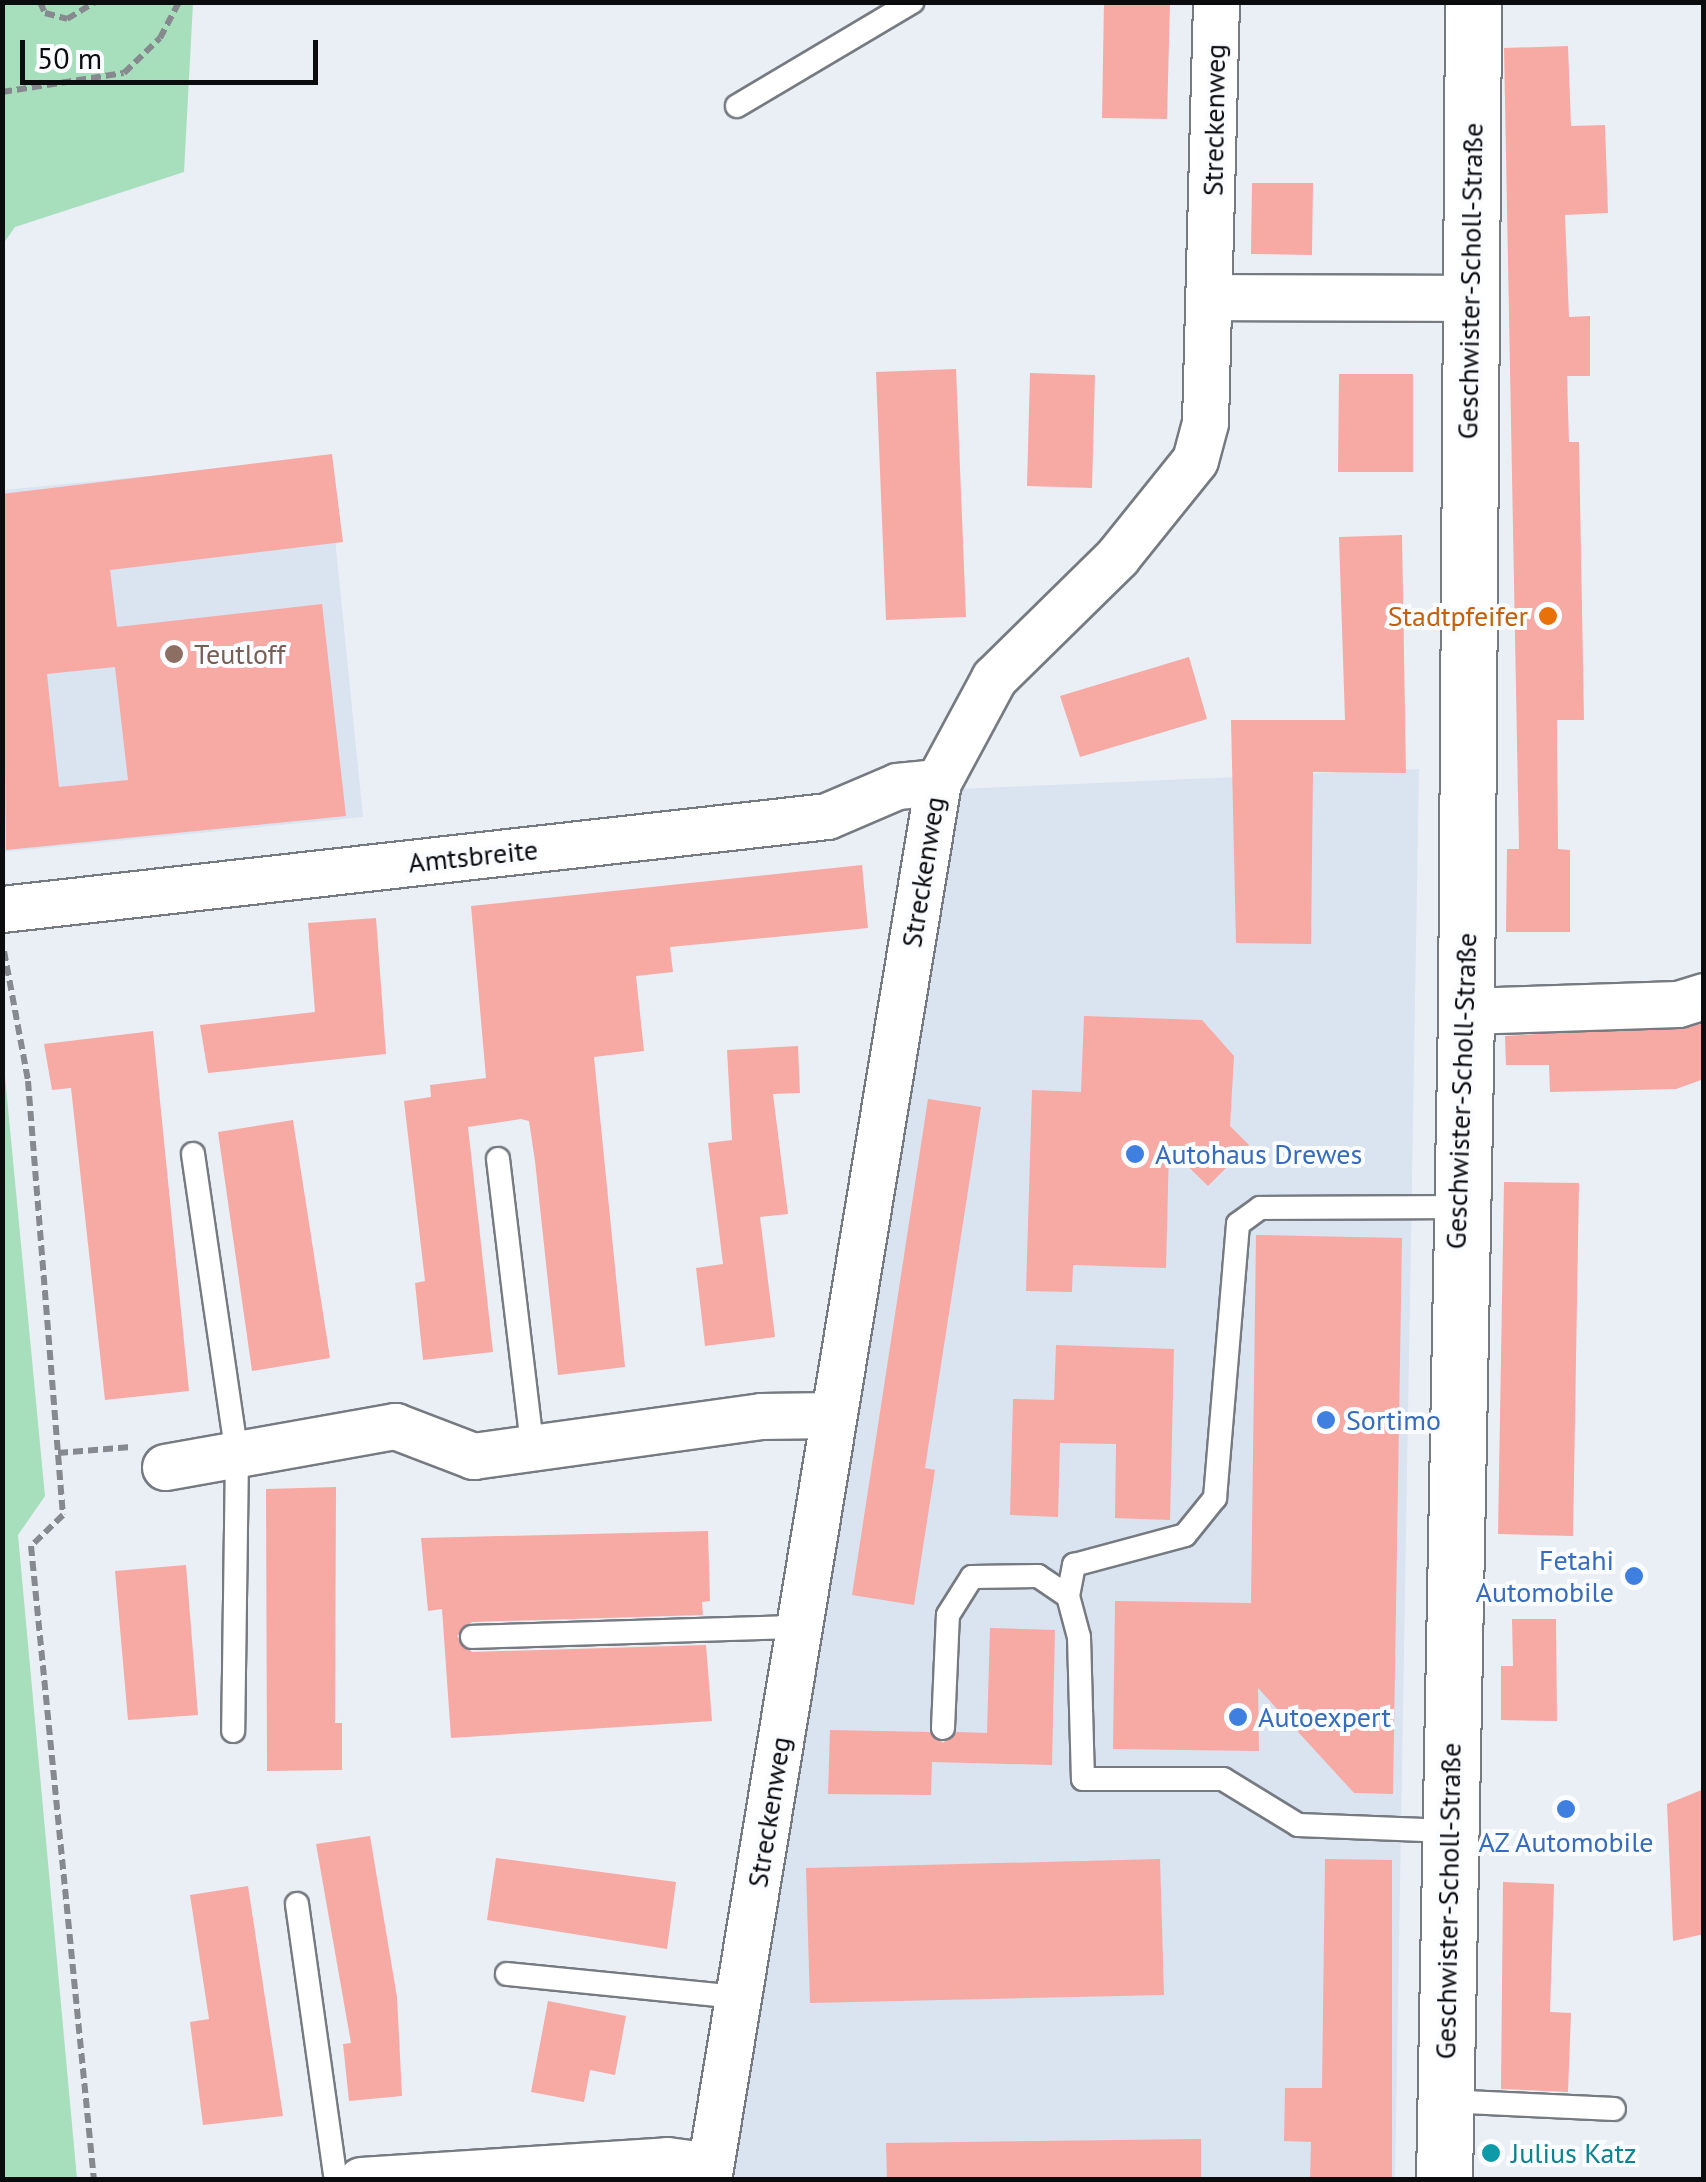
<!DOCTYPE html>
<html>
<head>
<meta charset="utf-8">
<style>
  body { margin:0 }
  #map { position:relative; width:1706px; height:2182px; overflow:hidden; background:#eaeff6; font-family:"PT Sans",sans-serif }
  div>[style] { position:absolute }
  .built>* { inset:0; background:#dae3f0 }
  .green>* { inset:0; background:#a7debb }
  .building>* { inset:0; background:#f7a9a4 }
  .path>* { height:6px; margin-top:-3px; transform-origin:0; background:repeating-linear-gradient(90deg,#868a8f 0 10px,transparent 0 15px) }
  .roads { filter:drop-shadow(2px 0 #767a81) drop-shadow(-2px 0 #767a81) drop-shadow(0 2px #767a81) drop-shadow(0 -2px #767a81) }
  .lane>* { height:22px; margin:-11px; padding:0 11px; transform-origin:11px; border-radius:11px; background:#fff }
  .street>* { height:45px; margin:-22.5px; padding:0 22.5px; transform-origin:22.5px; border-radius:22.5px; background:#fff }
  .secondary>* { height:55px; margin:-27.5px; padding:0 27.5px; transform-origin:27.5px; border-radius:27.5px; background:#fff }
  .dots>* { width:28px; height:28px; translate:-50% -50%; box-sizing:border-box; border:5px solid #fafcff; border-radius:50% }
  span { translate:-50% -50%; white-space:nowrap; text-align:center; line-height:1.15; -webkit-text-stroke:8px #fafcff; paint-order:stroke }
  .street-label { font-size:28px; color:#0a0c0e }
  .food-label { font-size:28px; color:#c56008 }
  .right { translate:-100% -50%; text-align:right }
  .education-label { font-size:28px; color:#785e54 }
  .left { translate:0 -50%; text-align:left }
  .shop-label { font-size:28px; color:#366cbe }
  .culture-label { font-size:28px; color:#0d838f }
  .frame { position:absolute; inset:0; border:5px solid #0a0c0e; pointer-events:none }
  .scale { position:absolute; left:20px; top:40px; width:298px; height:45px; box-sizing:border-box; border:5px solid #0a0c0e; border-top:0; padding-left:12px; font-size:30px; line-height:35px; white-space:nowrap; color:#0a0c0e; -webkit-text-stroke:8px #fafcff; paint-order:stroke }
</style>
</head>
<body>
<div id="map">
  <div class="built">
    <div style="clip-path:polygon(327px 459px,363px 817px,3px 852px,3px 490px)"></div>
    <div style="clip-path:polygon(1419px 769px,1395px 2179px,720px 2180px,959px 789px)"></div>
  </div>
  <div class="green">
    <div style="clip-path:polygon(3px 2px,193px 3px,184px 172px,15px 227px,3px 244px)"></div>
    <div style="clip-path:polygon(2px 1045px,45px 1496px,18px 1535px,77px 2179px,3px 2179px)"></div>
  </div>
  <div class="building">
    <div style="clip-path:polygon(1104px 2px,1170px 2px,1167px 119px,1102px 118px)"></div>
    <div style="clip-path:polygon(1568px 46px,1571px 126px,1605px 125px,1608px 213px,1565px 215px,1569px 317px,1590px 316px,1590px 376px,1567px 376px,1569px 442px,1579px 442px,1584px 720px,1557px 720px,1558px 849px,1570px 850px,1570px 932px,1506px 932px,1507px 849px,1519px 849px,1504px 48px)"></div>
    <div style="clip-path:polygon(1252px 183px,1313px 183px,1312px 255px,1251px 254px)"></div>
    <div style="clip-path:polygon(956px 369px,966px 617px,886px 620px,876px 372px)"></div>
    <div style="clip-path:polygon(1030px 373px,1095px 375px,1092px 488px,1027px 486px)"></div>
    <div style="clip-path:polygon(1339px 374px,1413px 374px,1413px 472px,1338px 472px)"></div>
    <div style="clip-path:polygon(evenodd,332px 454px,343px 542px,110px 570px,117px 627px,322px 604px,346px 816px,6px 850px,2px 494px,332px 454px,115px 667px,128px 780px,59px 787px,47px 674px,115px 667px)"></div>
    <div style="clip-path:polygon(1402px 535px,1406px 773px,1313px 772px,1311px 944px,1236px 943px,1231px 720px,1345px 720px,1339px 537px)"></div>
    <div style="clip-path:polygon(1189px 657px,1207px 719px,1080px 757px,1060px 696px)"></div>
    <div style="clip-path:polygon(862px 865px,868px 928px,670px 947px,673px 972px,636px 976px,644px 1051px,594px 1057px,625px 1367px,558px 1375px,535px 1161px,529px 1121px,521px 1119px,468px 1127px,493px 1352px,423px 1360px,415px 1283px,425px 1281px,404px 1101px,431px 1097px,430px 1085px,486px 1078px,471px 906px)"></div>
    <div style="clip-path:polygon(376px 918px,386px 1054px,208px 1073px,200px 1025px,315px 1012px,308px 923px)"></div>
    <div style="clip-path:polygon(1084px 1016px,1202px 1020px,1234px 1056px,1230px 1126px,1249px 1145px,1208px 1186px,1169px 1148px,1166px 1268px,1073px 1265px,1072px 1292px,1026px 1291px,1032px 1090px,1081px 1092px)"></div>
    <div style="clip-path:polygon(1704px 1024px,1704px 1079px,1676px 1089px,1550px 1092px,1549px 1065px,1506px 1065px,1505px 1036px)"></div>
    <div style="clip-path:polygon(153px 1031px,189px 1391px,105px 1400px,71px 1088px,52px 1090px,44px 1044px)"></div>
    <div style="clip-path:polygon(798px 1046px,800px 1093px,773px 1094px,788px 1214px,760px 1217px,775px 1337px,705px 1346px,696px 1268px,723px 1264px,708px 1143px,732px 1140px,727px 1050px)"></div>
    <div style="clip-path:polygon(928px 1099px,981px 1107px,925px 1468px,935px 1470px,914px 1605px,852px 1595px)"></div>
    <div style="clip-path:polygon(293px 1120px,330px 1358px,252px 1371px,218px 1132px)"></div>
    <div style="clip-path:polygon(1504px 1182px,1579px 1183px,1573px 1536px,1498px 1534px)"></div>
    <div style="clip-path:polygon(1256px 1235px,1402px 1238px,1393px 1794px,1354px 1793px,1258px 1688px,1259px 1751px,1113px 1749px,1115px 1601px,1251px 1603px)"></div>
    <div style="clip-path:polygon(1056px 1345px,1174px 1349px,1170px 1520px,1115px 1518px,1116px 1444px,1060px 1443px,1058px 1517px,1010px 1515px,1013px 1399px,1054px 1400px)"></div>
    <div style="clip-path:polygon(336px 1487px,335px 1723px,342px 1723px,342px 1770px,267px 1771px,266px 1489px)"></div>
    <div style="clip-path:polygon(708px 1531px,710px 1601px,702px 1602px,703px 1615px,472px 1622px,457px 1636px,472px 1652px,706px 1645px,712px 1721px,451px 1738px,442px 1609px,428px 1611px,421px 1538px)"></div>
    <div style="clip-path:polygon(186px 1565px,198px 1715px,128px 1720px,115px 1571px)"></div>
    <div style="clip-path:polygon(1512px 1619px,1556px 1619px,1557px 1721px,1501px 1720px,1501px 1666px,1513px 1666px)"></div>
    <div style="clip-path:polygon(990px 1628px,1055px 1630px,1052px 1765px,932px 1762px,931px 1795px,828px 1794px,830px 1730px,929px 1732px,943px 1743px,957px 1732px,987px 1733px)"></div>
    <div style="clip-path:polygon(1704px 1789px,1704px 1934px,1673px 1941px,1667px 1804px)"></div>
    <div style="clip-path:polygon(370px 1836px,397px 1997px,402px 2096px,349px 2101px,343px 2044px,351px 2043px,316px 1844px)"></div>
    <div style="clip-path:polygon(496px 1858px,676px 1882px,667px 1949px,487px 1920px)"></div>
    <div style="clip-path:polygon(1160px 1859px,1164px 1995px,810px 2003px,806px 1868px)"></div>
    <div style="clip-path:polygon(1325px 1859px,1392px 1860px,1392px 2180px,1310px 2180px,1311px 2142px,1284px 2141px,1285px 2088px,1322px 2088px)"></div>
    <div style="clip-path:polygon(1503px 1882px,1554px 1884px,1550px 2012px,1571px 2013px,1568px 2092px,1501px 2089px)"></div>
    <div style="clip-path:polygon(248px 1886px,283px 2116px,203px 2125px,190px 2022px,209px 2019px,190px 1895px)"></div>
    <div style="clip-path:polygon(548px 2001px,626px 2016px,615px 2075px,590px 2070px,584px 2102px,531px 2092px)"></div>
    <div style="clip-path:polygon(1201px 2139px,1201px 2180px,887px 2180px,886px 2143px)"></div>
  </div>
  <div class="path">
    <div style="left:40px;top:2px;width:12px;rotate:66deg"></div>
    <div style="left:45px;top:13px;width:23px;rotate:15deg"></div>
    <div style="left:67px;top:19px;width:33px;rotate:-31deg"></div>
    <div style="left:2px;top:92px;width:123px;rotate:-8.9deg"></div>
    <div style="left:124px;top:73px;width:50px;rotate:-44.2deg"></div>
    <div style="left:160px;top:38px;width:41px;rotate:-62.2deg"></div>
    <div style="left:4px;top:951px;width:132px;rotate:79.5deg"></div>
    <div style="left:28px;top:1081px;width:435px;rotate:85.4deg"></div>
    <div style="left:63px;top:1515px;width:45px;rotate:135.9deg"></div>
    <div style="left:31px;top:1546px;width:637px;rotate:84.33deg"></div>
    <div style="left:58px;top:1453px;width:73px;rotate:-4.7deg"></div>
  </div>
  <div class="roads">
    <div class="lane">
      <div style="left:737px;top:106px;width:204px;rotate:-30.7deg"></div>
      <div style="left:193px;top:1154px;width:305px;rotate:81.7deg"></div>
      <div style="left:237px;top:1456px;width:275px;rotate:90.8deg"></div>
      <div style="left:498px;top:1159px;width:295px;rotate:83.2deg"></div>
      <div style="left:1068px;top:1596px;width:32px;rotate:-79deg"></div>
      <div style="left:1074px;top:1565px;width:115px;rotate:-15.1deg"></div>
      <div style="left:1185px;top:1535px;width:48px;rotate:-51deg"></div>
      <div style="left:1215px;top:1498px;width:275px;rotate:-85.2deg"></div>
      <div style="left:1238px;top:1224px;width:27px;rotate:-36deg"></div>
      <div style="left:1260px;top:1208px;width:196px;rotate:-0.3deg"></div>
      <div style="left:472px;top:1637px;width:327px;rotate:-1.8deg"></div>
      <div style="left:943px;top:1728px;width:113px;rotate:-87.5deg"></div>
      <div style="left:948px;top:1615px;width:45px;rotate:-57.7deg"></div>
      <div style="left:972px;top:1577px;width:66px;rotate:-0.9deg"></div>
      <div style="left:1038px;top:1576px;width:36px;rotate:34deg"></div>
      <div style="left:1068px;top:1596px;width:42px;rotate:75deg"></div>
      <div style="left:1079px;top:1637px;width:142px;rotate:88.4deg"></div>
      <div style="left:1083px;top:1779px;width:140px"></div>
      <div style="left:1223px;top:1779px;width:88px;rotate:31.5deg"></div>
      <div style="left:1298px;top:1825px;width:151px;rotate:2.3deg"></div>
      <div style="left:297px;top:1904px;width:279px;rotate:82deg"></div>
      <div style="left:507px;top:1974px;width:233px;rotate:5.7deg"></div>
      <div style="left:1445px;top:2101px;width:169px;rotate:2.7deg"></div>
    </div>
    <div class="street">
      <div style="left:1210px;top:297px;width:259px;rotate:0.2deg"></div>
      <div style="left:2px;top:909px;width:830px;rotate:-6.43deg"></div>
      <div style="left:827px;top:816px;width:76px;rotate:-23.2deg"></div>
      <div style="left:897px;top:786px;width:41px;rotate:-5.6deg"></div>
      <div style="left:1466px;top:1011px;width:212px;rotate:-1.9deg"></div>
      <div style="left:1678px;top:1004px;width:27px;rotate:-17deg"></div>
      <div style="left:165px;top:1467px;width:234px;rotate:-10.1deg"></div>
      <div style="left:395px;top:1426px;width:84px;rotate:21deg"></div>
      <div style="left:473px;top:1456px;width:291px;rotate:-7.9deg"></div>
      <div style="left:761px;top:1416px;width:71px;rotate:-0.8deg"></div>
      <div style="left:361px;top:2180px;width:307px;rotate:-3.7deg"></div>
      <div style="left:667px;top:2160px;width:43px;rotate:7.9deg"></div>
      <div style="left:708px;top:2180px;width:1417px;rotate:-80.66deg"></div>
      <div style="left:938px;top:782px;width:118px;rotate:-61.7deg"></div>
      <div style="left:994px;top:678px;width:173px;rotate:-44.5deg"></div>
      <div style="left:1117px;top:557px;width:124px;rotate:-51.2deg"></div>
      <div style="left:1195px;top:460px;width:39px;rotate:-75deg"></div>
      <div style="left:1205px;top:422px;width:420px;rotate:-88.5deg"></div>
    </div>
    <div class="secondary">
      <div style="left:1444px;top:2180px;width:1169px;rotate:-88.92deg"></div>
      <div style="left:1466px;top:1011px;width:1009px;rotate:-89.6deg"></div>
    </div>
  </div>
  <div class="dots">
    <div style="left:1548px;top:616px;background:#e8710a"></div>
    <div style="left:174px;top:654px;background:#8d6e63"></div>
    <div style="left:1135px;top:1154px;background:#3f7fe0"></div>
    <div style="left:1326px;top:1420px;background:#3f7fe0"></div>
    <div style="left:1634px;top:1576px;background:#3f7fe0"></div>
    <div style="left:1238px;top:1717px;background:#3f7fe0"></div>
    <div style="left:1566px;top:1809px;background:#3f7fe0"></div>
    <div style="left:1491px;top:2153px;background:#0f9aa8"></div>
  </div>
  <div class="street-label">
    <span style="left:1214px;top:120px;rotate:-89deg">Streckenweg</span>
    <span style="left:1470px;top:281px;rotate:-89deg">Geschwister-Scholl-Straße</span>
    <span style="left:473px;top:856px;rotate:-6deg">Amtsbreite</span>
    <span style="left:923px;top:872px;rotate:-81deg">Streckenweg</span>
    <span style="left:1461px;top:1091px;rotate:-88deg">Geschwister-Scholl-Straße</span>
    <span style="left:769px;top:1812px;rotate:-81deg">Streckenweg</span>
    <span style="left:1448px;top:1901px;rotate:-89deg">Geschwister-Scholl-Straße</span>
  </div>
  <div class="food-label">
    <span class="right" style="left:1528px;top:616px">Stadtpfeifer</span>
  </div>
  <div class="education-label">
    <span class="left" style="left:194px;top:654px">Teutloff</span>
  </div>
  <div class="shop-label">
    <span class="left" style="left:1155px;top:1154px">Autohaus Drewes</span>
    <span class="left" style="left:1346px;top:1420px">Sortimo</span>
    <span class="right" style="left:1614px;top:1576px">Fetahi<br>Automobile</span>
    <span class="left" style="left:1258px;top:1717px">Autoexpert</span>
    <span style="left:1566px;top:1842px">AZ Automobile</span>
  </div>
  <div class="culture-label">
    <span class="left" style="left:1511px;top:2153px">Julius Katz</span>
  </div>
  <div class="frame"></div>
  <div class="scale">50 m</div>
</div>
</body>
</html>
